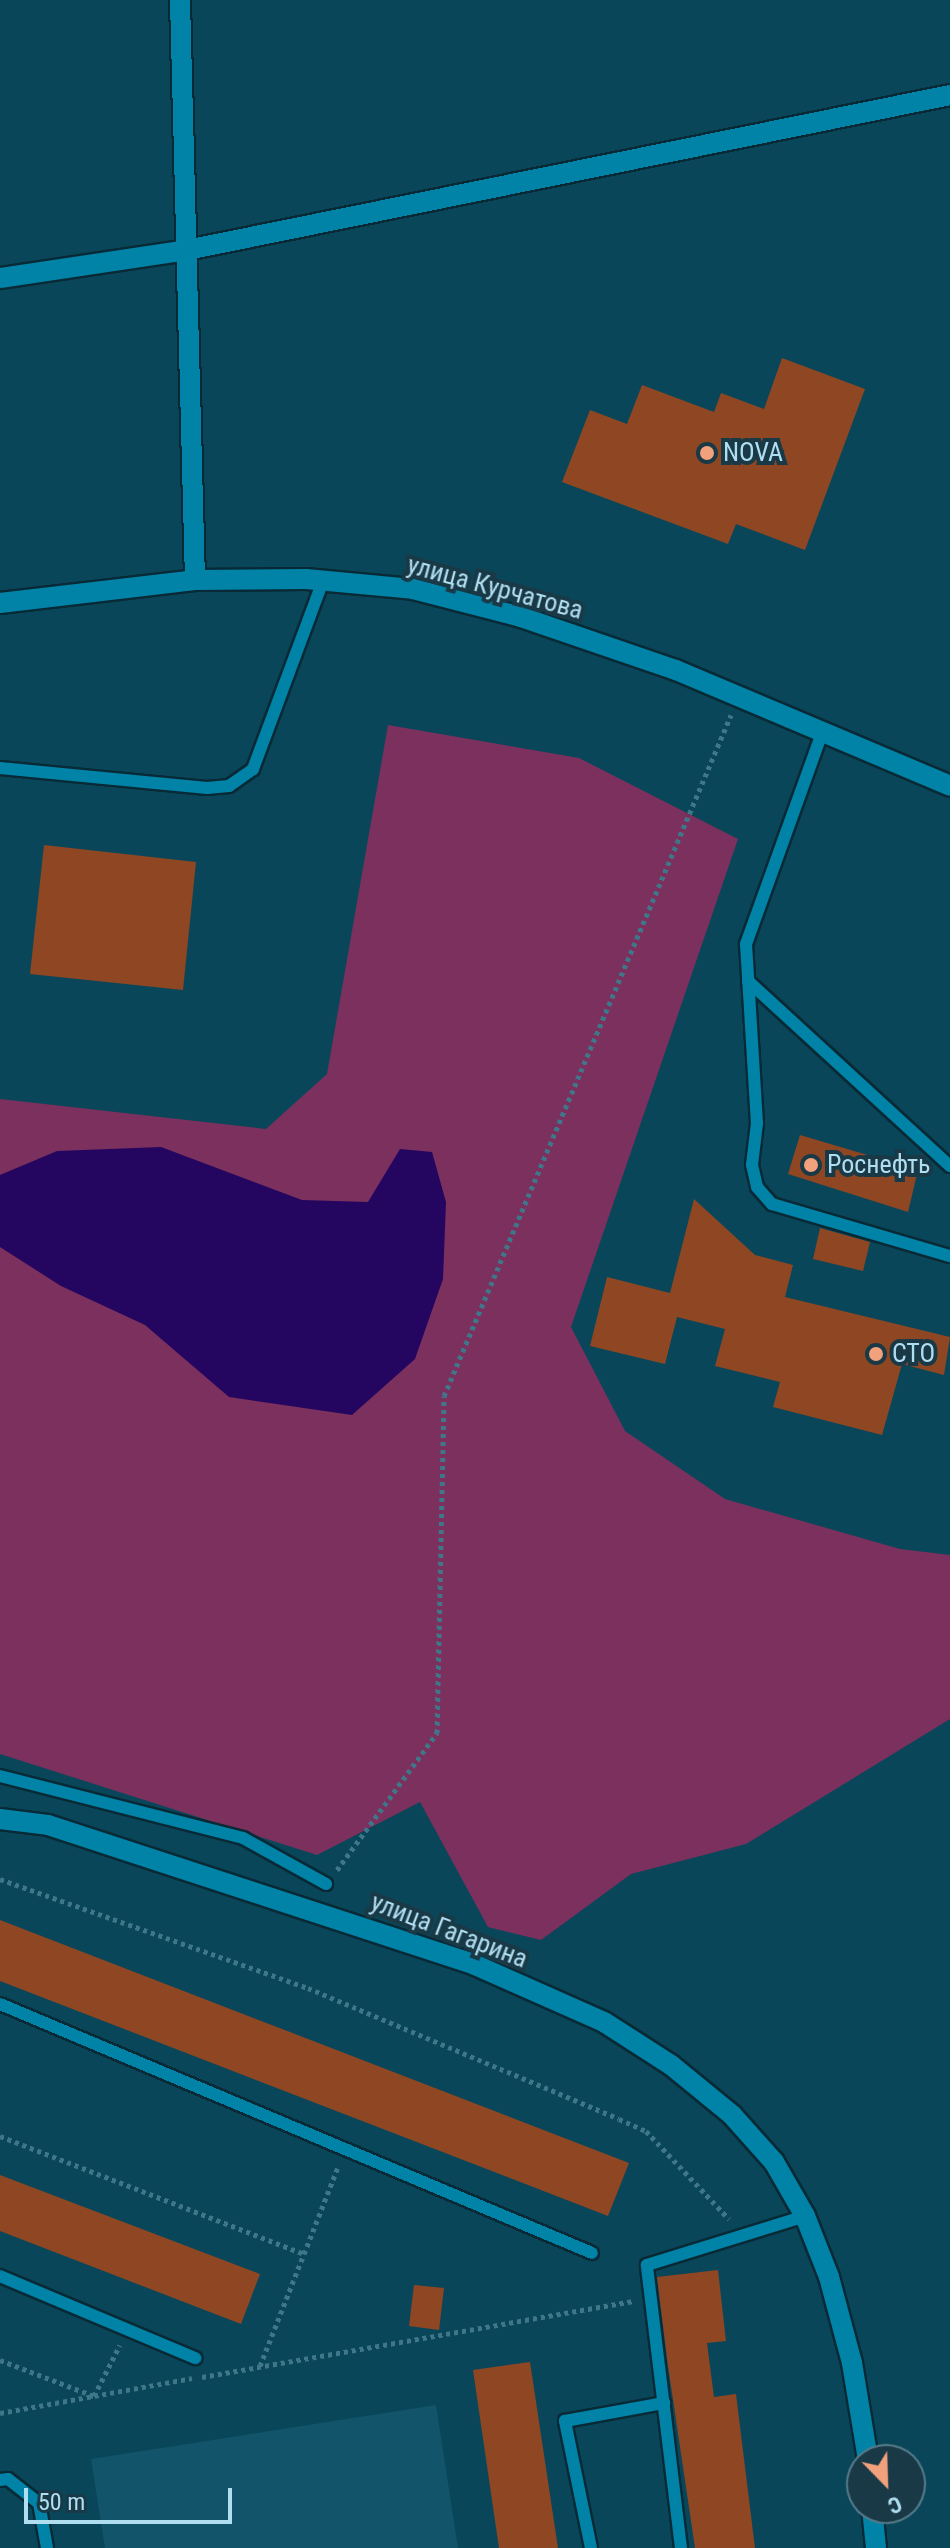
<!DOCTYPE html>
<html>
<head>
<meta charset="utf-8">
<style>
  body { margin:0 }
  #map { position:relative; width:950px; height:2548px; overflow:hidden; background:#0a4659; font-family:"Roboto Condensed",sans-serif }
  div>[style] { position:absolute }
  .built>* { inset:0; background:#12546a }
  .green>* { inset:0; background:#7b305d }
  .water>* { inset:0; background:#240661 }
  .building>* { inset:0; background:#8e4722 }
  .path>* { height:5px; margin-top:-2.5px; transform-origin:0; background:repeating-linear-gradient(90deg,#3f7689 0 4px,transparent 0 8px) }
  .roads { filter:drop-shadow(2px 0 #082a36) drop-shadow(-2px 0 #082a36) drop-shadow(0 2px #082a36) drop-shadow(0 -2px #082a36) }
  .lane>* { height:12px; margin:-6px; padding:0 6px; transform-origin:6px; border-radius:6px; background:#0083a7 }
  .street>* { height:20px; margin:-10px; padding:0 10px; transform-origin:10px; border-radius:10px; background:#0083a7 }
  .secondary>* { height:20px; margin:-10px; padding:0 10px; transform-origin:10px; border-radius:10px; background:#0083a7 }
  .dots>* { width:22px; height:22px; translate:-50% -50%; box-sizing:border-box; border:4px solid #193946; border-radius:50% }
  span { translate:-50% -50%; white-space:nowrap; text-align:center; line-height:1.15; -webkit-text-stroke:8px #193946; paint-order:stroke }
  .poi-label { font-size:26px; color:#b0def1 }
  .left { translate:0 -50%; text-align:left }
  .street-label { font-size:26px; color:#b0def1 }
  .north { position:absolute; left:846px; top:2444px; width:80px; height:80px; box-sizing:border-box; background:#193946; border:2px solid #557b8a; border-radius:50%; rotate:157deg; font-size:22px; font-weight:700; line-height:32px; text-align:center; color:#b0def1 }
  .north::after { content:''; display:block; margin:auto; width:28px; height:36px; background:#f1a17c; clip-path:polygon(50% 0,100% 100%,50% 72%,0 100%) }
  .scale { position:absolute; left:24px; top:2488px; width:208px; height:36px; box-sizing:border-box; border:4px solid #b0def1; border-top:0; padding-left:10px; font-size:24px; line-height:28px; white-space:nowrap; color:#b0def1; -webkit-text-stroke:6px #193946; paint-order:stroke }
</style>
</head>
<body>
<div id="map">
  <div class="built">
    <div style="clip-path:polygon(436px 2405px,458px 2548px,105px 2548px,91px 2459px)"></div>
  </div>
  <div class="green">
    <div style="clip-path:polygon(388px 725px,579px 758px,738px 839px,571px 1327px,625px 1431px,725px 1499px,900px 1549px,950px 1555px,950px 1719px,746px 1844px,631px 1874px,541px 1940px,488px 1927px,420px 1802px,317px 1855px,0 1754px,0 1099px,266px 1129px,327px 1074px)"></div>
  </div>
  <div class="water">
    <div style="clip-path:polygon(161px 1147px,302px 1200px,368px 1202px,400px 1149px,432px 1152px,446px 1202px,443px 1279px,415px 1359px,352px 1415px,229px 1397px,145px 1325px,61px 1286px,0 1247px,0 1175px,57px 1151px)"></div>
  </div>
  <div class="building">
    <div style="clip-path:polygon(782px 358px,865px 389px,805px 550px,736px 524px,728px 544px,562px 482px,590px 410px,627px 424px,642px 385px,714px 412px,721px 393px,764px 409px)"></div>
    <div style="clip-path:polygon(44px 845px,196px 862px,183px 990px,30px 974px)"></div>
    <div style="clip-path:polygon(800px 1135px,918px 1170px,908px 1212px,788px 1174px)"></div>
    <div style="clip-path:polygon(694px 1199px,755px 1255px,793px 1265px,785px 1297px,950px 1337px,944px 1375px,902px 1364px,882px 1435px,773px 1407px,780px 1382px,715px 1366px,725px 1329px,677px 1317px,665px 1364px,590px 1346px,607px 1277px,670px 1293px)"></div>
    <div style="clip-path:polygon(820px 1228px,870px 1242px,863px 1271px,813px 1259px)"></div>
    <div style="clip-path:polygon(0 1920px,629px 2163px,608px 2216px,0 1981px)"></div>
    <div style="clip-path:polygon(0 2175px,260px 2274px,241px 2324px,0 2231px)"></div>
    <div style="clip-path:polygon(718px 2270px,726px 2341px,707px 2343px,714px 2397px,736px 2394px,755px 2548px,695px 2548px,668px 2366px,657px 2277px)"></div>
    <div style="clip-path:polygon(414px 2285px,444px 2288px,439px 2330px,409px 2326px)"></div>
    <div style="clip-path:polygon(530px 2362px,558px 2548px,499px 2548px,473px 2370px)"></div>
  </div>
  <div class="path">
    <div style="left:337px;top:1870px;width:170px;rotate:-53.9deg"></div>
    <div style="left:437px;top:1733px;width:337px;rotate:-88.8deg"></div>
    <div style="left:444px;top:1396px;width:739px;rotate:-67.15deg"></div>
    <div style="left:0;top:1879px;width:327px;rotate:19.5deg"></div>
    <div style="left:308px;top:1988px;width:337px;rotate:22.8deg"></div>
    <div style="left:619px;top:2119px;width:30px;rotate:24deg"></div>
    <div style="left:646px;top:2131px;width:121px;rotate:46.7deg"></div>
    <div style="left:0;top:2136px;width:326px;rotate:21.2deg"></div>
    <div style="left:304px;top:2254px;width:93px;rotate:-68.7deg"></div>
    <div style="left:0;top:2360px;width:101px;rotate:21deg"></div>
    <div style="left:94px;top:2396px;width:57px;rotate:-63deg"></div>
    <div style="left:260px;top:2366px;width:120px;rotate:-68.6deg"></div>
    <div style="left:202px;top:2377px;width:438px;rotate:-10deg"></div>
    <div style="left:0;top:2413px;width:195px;rotate:-10.3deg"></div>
  </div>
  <div class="roads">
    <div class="lane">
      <div style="left:822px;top:733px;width:224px;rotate:109.8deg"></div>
      <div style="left:746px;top:944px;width:179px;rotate:86.5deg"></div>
      <div style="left:757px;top:1123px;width:42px;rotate:96.8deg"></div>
      <div style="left:752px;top:1165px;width:23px;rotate:77deg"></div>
      <div style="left:757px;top:1187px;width:23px;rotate:49deg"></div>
      <div style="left:772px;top:1204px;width:185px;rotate:16.3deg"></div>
      <div style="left:0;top:768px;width:208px;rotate:5.5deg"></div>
      <div style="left:207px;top:788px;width:22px;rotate:-5deg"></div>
      <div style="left:229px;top:786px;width:29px;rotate:-35deg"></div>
      <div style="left:253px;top:769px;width:201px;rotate:-69.6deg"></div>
      <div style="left:748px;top:981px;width:274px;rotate:42.5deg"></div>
      <div style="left:0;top:1776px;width:251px;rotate:14.3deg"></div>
      <div style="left:243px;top:1838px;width:95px;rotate:29deg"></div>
      <div style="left:0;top:2004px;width:642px;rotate:22.81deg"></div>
      <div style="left:0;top:2276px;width:212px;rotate:22.8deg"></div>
      <div style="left:0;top:2480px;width:8px;rotate:-7deg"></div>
      <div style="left:8px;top:2479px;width:39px;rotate:38deg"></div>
      <div style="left:39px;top:2503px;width:46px;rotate:79.9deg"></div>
      <div style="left:591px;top:2548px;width:130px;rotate:-101.6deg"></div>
      <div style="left:565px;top:2421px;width:101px;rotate:-10.3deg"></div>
      <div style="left:681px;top:2548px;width:285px;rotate:-96.9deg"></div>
      <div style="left:647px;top:2265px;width:165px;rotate:-17.2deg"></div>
    </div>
    <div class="street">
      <div style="left:180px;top:0;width:580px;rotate:88.52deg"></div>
      <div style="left:0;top:278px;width:189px;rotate:-8.5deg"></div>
      <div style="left:187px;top:250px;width:779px;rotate:-11.48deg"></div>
      <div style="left:0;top:1819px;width:48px;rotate:7.1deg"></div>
      <div style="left:48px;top:1825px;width:447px;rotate:18.1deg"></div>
      <div style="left:473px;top:1964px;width:143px;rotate:23.9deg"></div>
      <div style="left:604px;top:2022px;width:80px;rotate:32.7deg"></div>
      <div style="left:671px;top:2065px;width:79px;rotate:39.3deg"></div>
      <div style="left:732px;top:2115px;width:63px;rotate:48.2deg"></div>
      <div style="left:774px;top:2162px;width:62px;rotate:60.1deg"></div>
      <div style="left:805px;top:2216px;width:66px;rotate:68.5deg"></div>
      <div style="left:829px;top:2277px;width:89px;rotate:75deg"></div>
      <div style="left:852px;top:2363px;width:98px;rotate:80.6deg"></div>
      <div style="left:872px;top:2508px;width:40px;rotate:84.3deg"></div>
    </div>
    <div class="secondary">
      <div style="left:0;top:603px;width:196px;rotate:-6.7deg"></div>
      <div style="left:195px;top:580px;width:111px;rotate:-0.5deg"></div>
      <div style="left:306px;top:579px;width:107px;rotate:5.3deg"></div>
      <div style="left:413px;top:589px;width:112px;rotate:14.5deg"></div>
      <div style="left:521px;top:617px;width:164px;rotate:18.9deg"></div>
      <div style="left:676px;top:670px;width:298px;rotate:22.9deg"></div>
    </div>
  </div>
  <div class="dots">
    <div style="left:707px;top:453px;background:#f1a17c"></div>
    <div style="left:811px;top:1165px;background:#f1a17c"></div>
    <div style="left:876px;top:1354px;background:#f1a17c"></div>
  </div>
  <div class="poi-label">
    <span class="left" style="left:723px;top:453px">NOVA</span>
    <span class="left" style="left:827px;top:1165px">Роснефть</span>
    <span class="left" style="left:892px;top:1354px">СТО</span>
  </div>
  <div class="street-label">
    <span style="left:495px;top:588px;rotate:15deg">улица Курчатова</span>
    <span style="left:449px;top:1931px;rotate:21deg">улица Гагарина</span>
  </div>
  <div class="north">С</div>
  <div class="scale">50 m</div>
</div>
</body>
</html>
